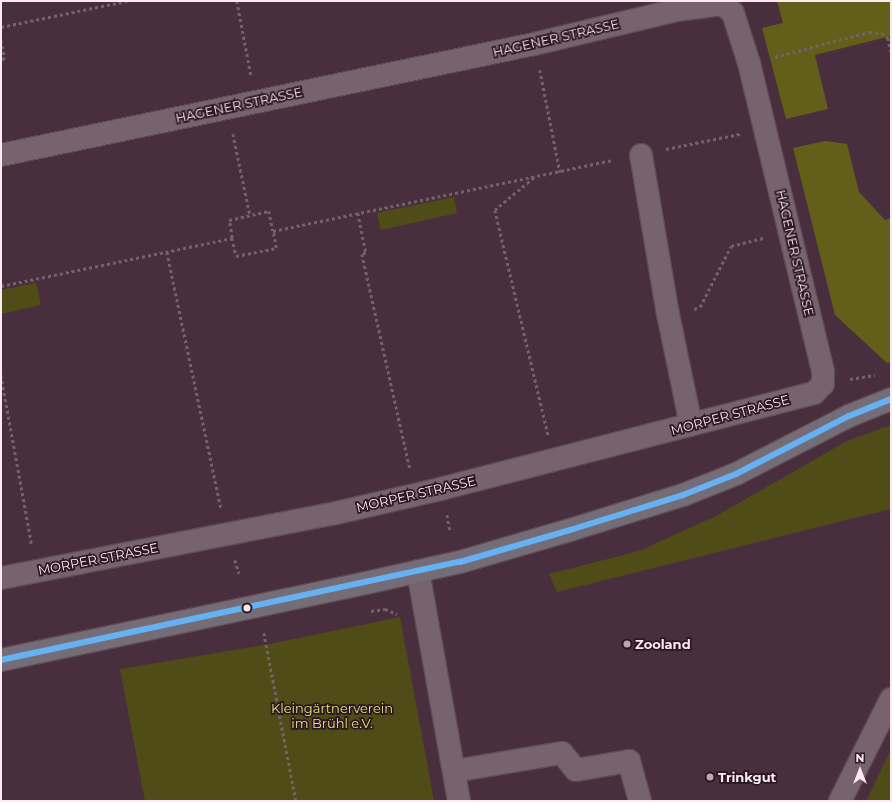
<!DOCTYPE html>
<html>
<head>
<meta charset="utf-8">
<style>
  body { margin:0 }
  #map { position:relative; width:892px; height:802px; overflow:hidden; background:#492f3d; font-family:Montserrat,sans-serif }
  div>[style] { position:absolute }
  .green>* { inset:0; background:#4f4c18 }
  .forest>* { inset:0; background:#635e19 }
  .path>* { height:2.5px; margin-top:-1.25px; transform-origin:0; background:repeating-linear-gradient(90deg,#74626b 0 3px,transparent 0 6px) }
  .roads { filter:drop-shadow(1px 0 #5e4b55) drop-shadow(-1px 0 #5e4b55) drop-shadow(0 1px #5e4b55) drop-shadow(0 -1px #5e4b55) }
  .minor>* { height:22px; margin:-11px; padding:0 11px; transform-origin:11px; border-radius:11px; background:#76636d }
  .major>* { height:22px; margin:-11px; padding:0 11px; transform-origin:11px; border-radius:11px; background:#746d78 }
  .bus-1>* { height:6px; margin:-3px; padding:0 3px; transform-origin:3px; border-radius:3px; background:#66b1f2 }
  .dots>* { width:11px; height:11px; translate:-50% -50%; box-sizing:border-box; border:2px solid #2c1722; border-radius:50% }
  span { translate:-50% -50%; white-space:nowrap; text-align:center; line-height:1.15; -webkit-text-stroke:3.5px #2c1722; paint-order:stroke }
  .street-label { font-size:13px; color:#fce9f1 }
  .poi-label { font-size:13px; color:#fce9f1; font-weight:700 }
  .left { translate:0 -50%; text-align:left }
  .park-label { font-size:13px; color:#e2e278 }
  .frame { position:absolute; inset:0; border:2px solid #fce9f1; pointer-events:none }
  .north { position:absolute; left:840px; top:750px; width:40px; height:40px; -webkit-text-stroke:3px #2c1722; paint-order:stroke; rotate:0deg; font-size:11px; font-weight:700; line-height:16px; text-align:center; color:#fce9f1 }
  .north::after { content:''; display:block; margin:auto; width:14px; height:18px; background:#fce9f1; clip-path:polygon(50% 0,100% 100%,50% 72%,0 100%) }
</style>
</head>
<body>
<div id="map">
  <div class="green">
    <div style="clip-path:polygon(454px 197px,457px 213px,381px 230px,377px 213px)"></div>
    <div style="clip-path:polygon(36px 283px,41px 305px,1px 314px,1px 290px)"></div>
    <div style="clip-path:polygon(891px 425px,891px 509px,557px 592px,549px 574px,639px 551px,716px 516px,847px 441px)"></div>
    <div style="clip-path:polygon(400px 617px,434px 801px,145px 801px,120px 669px,270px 644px)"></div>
    <div style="clip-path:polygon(891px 750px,891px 801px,865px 801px,866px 801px)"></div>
  </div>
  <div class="forest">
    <div style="clip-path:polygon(777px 1px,891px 1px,891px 36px,815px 55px,828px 109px,786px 119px,762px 28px,783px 23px)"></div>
    <div style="clip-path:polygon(825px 141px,847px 144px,859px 192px,885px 220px,891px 218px,891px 362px,887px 363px,835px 315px,793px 148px)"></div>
  </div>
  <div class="path">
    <div style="left:237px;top:1px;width:75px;rotate:79.3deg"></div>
    <div style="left:1px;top:27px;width:129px;rotate:-11.7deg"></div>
    <div style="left:1px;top:40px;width:19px;rotate:78deg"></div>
    <div style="left:5px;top:59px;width:4px;rotate:180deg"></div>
    <div style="left:775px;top:57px;width:97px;rotate:-14.9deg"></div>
    <div style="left:869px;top:32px;width:13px;rotate:4deg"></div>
    <div style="left:882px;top:33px;width:8px;rotate:40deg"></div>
    <div style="left:888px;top:38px;width:14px;rotate:78deg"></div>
    <div style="left:540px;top:70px;width:104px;rotate:78.9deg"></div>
    <div style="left:890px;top:95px;width:1px"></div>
    <div style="left:233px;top:134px;width:83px;rotate:78.1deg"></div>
    <div style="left:666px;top:149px;width:76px;rotate:-11.5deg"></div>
    <div style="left:534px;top:178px;width:50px;rotate:140.6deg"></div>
    <div style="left:495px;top:210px;width:231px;rotate:76.7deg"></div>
    <div style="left:358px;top:213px;width:41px;rotate:78.7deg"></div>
    <div style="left:366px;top:253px;width:4px;rotate:166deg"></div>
    <div style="left:362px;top:254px;width:220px;rotate:77.4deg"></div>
    <div style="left:232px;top:238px;width:18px;rotate:-99deg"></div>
    <div style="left:229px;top:220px;width:41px;rotate:-12.7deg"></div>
    <div style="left:269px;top:211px;width:20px;rotate:79deg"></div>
    <div style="left:167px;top:252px;width:263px;rotate:78.1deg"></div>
    <div style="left:1px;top:286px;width:236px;rotate:-11.7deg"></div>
    <div style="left:232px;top:238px;width:18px;rotate:77deg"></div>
    <div style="left:236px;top:256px;width:41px;rotate:-11.3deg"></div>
    <div style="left:276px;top:248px;width:17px;rotate:-100deg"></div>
    <div style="left:273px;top:231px;width:348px;rotate:-11.8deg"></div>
    <div style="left:694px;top:309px;width:6px;rotate:-18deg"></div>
    <div style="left:700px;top:307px;width:68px;rotate:-63.1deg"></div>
    <div style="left:731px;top:246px;width:33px;rotate:-14deg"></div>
    <div style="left:1px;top:375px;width:173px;rotate:79.7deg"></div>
    <div style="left:850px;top:379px;width:25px;rotate:-9deg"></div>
    <div style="left:447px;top:515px;width:15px;rotate:79deg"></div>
    <div style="left:235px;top:560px;width:14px;rotate:73deg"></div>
    <div style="left:371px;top:611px;width:14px;rotate:-8deg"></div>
    <div style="left:385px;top:609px;width:13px;rotate:23deg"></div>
    <div style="left:264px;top:633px;width:171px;rotate:79.2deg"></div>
  </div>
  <div class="roads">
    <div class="minor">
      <div style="left:1px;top:155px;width:544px;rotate:-11.76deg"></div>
      <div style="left:534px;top:44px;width:147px;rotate:-13.4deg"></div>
      <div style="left:677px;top:10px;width:45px;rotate:-7.6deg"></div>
      <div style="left:722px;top:4px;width:14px;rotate:39deg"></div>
      <div style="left:733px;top:13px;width:52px;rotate:72.3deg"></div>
      <div style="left:749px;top:63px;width:318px;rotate:76.5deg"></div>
      <div style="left:823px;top:372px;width:12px;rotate:90deg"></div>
      <div style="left:823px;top:384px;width:13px;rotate:135deg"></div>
      <div style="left:814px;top:393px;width:385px;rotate:165.6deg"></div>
      <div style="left:441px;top:489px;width:108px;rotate:167.1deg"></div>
      <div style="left:336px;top:513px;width:341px;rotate:169deg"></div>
      <div style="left:641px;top:155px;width:161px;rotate:80.4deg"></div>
      <div style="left:668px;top:314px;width:113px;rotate:78.3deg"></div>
      <div style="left:418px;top:571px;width:234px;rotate:79.9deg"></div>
      <div style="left:454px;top:771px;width:109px;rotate:-9.5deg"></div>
      <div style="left:562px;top:753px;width:22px;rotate:51deg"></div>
      <div style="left:576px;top:770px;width:54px;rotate:-9.6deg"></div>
      <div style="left:629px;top:761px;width:41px;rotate:74.6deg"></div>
      <div style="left:840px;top:801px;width:114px;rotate:-63.4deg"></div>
    </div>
    <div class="major">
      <div style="left:1px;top:660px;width:373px;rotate:-11.9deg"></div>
      <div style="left:366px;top:583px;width:96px;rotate:-12.6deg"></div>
      <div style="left:460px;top:562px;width:115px;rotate:-16.2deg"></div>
      <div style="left:570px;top:530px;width:118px;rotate:-17.2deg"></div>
      <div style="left:683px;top:495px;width:57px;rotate:-21.6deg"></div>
      <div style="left:736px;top:474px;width:127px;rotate:-27.2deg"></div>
      <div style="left:849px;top:416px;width:45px;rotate:-22deg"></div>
    </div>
  </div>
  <div class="bus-1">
    <div style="left:1px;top:660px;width:469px;rotate:-12.1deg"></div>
    <div style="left:460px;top:562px;width:115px;rotate:-16.2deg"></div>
    <div style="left:570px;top:530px;width:118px;rotate:-17.2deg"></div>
    <div style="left:683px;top:495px;width:57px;rotate:-21.6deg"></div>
    <div style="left:736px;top:474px;width:127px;rotate:-27.2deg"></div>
    <div style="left:849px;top:416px;width:45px;rotate:-22deg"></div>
  </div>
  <div class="dots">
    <div style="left:247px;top:608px;background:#fce9f1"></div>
    <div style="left:627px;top:644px;background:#bda8b2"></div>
    <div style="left:710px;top:777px;background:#bda8b2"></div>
  </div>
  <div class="street-label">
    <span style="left:556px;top:38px;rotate:-13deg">HAGENER STRASSE</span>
    <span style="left:239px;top:105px;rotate:-12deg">HAGENER STRASSE</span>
    <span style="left:795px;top:253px;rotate:77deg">HAGENER STRASSE</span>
    <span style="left:730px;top:415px;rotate:-15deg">MORPER STRASSE</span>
    <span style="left:416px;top:494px;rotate:-13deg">MORPER STRASSE</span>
    <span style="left:98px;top:559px;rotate:-11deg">MORPER STRASSE</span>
  </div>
  <div class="poi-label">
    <span class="left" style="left:635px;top:644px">Zooland</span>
    <span class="left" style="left:718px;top:777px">Trinkgut</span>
  </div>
  <div class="park-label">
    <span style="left:332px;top:716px">Kleingärtnerverein<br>im Brühl e.V.</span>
  </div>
  <div class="frame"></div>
  <div class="north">N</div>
</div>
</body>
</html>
